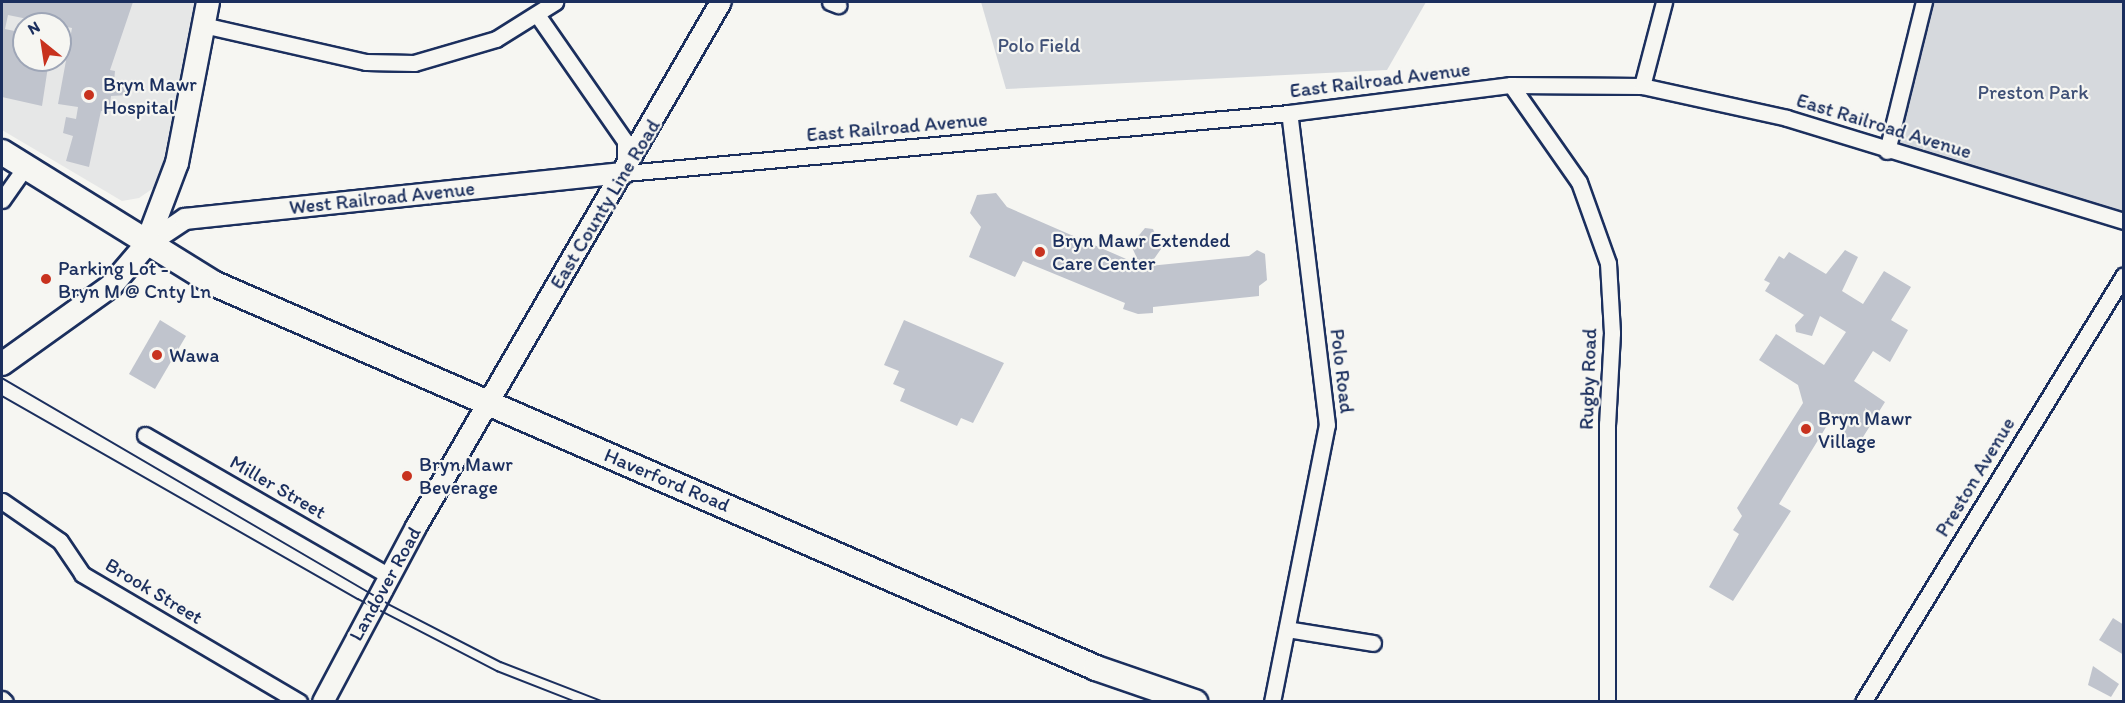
<!DOCTYPE html>
<html>
<head>
<meta charset="utf-8">
<style>
  body { margin:0 }
  #map { position:relative; width:2125px; height:703px; overflow:hidden; background:#f6f6f2; font-family:Itim,sans-serif }
  div>[style] { position:absolute }
  .built>* { inset:0; background:#e6e7e7 }
  .green>* { inset:0; background:#d6d9dd }
  .building>* { inset:0; background:#c0c4cd }
  .roads { filter:drop-shadow(2px 0 #1b2f5e) drop-shadow(-2px 0 #1b2f5e) drop-shadow(0 2px #1b2f5e) drop-shadow(0 -2px #1b2f5e) }
  .minor>* { height:15px; margin:-7.5px; padding:0 7.5px; transform-origin:7.5px; border-radius:7.5px; background:#f6f6f2 }
  .tertiary>* { height:20px; margin:-10px; padding:0 10px; transform-origin:10px; border-radius:10px; background:#f6f6f2 }
  .secondary>* { height:22px; margin:-11px; padding:0 11px; transform-origin:11px; border-radius:11px; background:#f6f6f2 }
  .primary>* { height:24px; margin:-12px; padding:0 12px; transform-origin:12px; border-radius:12px; background:#f6f6f2 }
  .tram>* { height:1.5px; margin:-0.75px; padding:0 0.75px; transform-origin:0.75px; border-radius:0.75px; background:#1b2f5e }
  .dots>* { width:16px; height:16px; translate:-50% -50%; box-sizing:border-box; border:3px solid #f6f6f2; border-radius:50% }
  span { translate:-50% -50%; white-space:nowrap; text-align:center; line-height:1.15; -webkit-text-stroke:4.5px #f6f6f2; paint-order:stroke }
  .park-label { font-size:20px; color:#405177 }
  .street-label { font-size:20px; color:#1b2f5e }
  .poi-label { font-size:20px; color:#1b2f5e }
  .left { translate:0 -50%; text-align:left }
  .frame { position:absolute; inset:0; border:3px solid #1b2f5e; pointer-events:none }
  .north { position:absolute; left:12px; top:12px; width:60px; height:60px; box-sizing:border-box; background:#f6f6f2; border:2px solid #9ea6b7; border-radius:50%; rotate:330deg; font-size:16px; font-weight:700; line-height:24px; text-align:center; color:#1b2f5e }
  .north::after { content:''; display:block; margin:auto; width:21px; height:27px; background:#c8321e; clip-path:polygon(50% 0,100% 100%,50% 72%,0 100%) }
</style>
</head>
<body>
<div id="map">
  <div class="built">
    <div style="clip-path:polygon(evenodd,2px 2px,197px 2px,158px 185px,139px 198px,122px 201px,2px 130px,2px 2px,24px 24px,60px 24px,60px 60px,24px 60px,24px 24px)"></div>
  </div>
  <div class="green">
    <div style="clip-path:polygon(981px 2px,1426px 2px,1387px 70px,1006px 89px)"></div>
    <div style="clip-path:polygon(1931px 2px,2123px 2px,2123px 212px,1895px 143px)"></div>
  </div>
  <div class="building">
    <div style="clip-path:polygon(2px 2px,133px 2px,110px 70px,115px 71px,114px 82px,130px 87px,128px 95px,111px 96px,109px 112px,101px 111px,89px 167px,66px 161px,73px 136px,63px 133px,66px 117px,76px 119px,78px 107px,58px 104px,72px 28px,8px 15px,5px 29px,24px 33px,24px 60px,49px 60px,42px 106px,2px 97px)"></div>
    <div style="clip-path:polygon(996px 193px,1007px 207px,1140px 265px,1131px 245px,1145px 228px,1153px 229px,1161px 249px,1149px 266px,1249px 256px,1257px 250px,1265px 254px,1267px 280px,1259px 286px,1259px 296px,1153px 307px,1153px 313px,1138px 314px,1123px 309px,1125px 303px,1023px 261px,1015px 277px,969px 257px,981px 227px,970px 213px,977px 195px)"></div>
    <div style="clip-path:polygon(1845px 250px,1858px 257px,1842px 291px,1863px 304px,1884px 271px,1911px 287px,1891px 320px,1908px 330px,1890px 362px,1873px 351px,1854px 381px,1885px 402px,1858px 445px,1843px 435px,1851px 417px,1834px 414px,1779px 504px,1791px 511px,1733px 601px,1709px 587px,1739px 534px,1733px 530px,1742px 516px,1737px 508px,1803px 403px,1798px 385px,1759px 360px,1776px 334px,1824px 365px,1846px 332px,1820px 316px,1812px 336px,1796px 332px,1795px 325px,1804px 315px,1765px 291px,1770px 283px,1764px 280px,1779px 256px,1784px 259px,1789px 252px,1826px 274px)"></div>
    <div style="clip-path:polygon(160px 320px,186px 336px,155px 389px,129px 374px)"></div>
    <div style="clip-path:polygon(904px 320px,1004px 363px,973px 423px,961px 418px,957px 426px,900px 401px,905px 389px,893px 384px,899px 371px,884px 365px)"></div>
    <div style="clip-path:polygon(2113px 618px,2124px 625px,2124px 655px,2099px 640px)"></div>
    <div style="clip-path:polygon(2093px 666px,2119px 684px,2111px 697px,2088px 685px)"></div>
  </div>
  <div class="roads">
    <div class="minor">
      <div style="left:830px;top:2px;width:9px;rotate:21deg"></div>
      <div style="left:538px;top:16px;width:152px;rotate:55.2deg"></div>
      <div style="left:625px;top:141px;width:32px;rotate:90deg"></div>
      <div style="left:625px;top:173px;width:667px;rotate:-5.16deg"></div>
      <div style="left:1289px;top:113px;width:224px;rotate:-7.2deg"></div>
      <div style="left:1511px;top:85px;width:131px;rotate:0.4deg"></div>
      <div style="left:1642px;top:86px;width:148px;rotate:12.4deg"></div>
      <div style="left:1787px;top:118px;width:352px;rotate:17deg"></div>
      <div style="left:203px;top:25px;width:167px;rotate:12.8deg"></div>
      <div style="left:366px;top:62px;width:48px;rotate:1.2deg"></div>
      <div style="left:414px;top:63px;width:85px;rotate:-16.3deg"></div>
      <div style="left:496px;top:39px;width:70px;rotate:-32.1deg"></div>
      <div style="left:1511px;top:85px;width:118px;rotate:55deg"></div>
      <div style="left:1579px;top:182px;width:86px;rotate:70.3deg"></div>
      <div style="left:1608px;top:263px;width:70px;rotate:86.7deg"></div>
      <div style="left:1612px;top:333px;width:91px;rotate:93.1deg"></div>
      <div style="left:1607px;top:424px;width:278px;rotate:90deg"></div>
      <div style="left:1642px;top:86px;width:87px;rotate:-75.3deg"></div>
      <div style="left:1887px;top:151px;width:154px;rotate:-76.1deg"></div>
      <div style="left:2px;top:200px;width:42px;rotate:-54.8deg"></div>
      <div style="left:145px;top:435px;width:282px;rotate:30deg"></div>
      <div style="left:2px;top:501px;width:70px;rotate:34.6deg"></div>
      <div style="left:60px;top:541px;width:40px;rotate:56deg"></div>
      <div style="left:82px;top:574px;width:252px;rotate:30.5deg"></div>
      <div style="left:1287px;top:629px;width:87px;rotate:9.2deg"></div>
      <div style="left:2px;top:699px;width:4px;rotate:45deg"></div>
      <div style="left:1272px;top:702px;width:282px;rotate:-78.8deg"></div>
      <div style="left:1327px;top:425px;width:314px;rotate:-96.9deg"></div>
      <div style="left:1863px;top:702px;width:500px;rotate:-58.57deg"></div>
    </div>
    <div class="tertiary">
      <div style="left:146px;top:245px;width:47px;rotate:-33.7deg"></div>
      <div style="left:185px;top:219px;width:442px;rotate:-6deg"></div>
      <div style="left:323px;top:702px;width:198px;rotate:-62deg"></div>
      <div style="left:416px;top:527px;width:607px;rotate:-59.85deg"></div>
    </div>
    <div class="secondary">
      <div style="left:2px;top:364px;width:134px;rotate:-35.6deg"></div>
      <div style="left:111px;top:286px;width:54px;rotate:-49.5deg"></div>
      <div style="left:146px;top:245px;width:88px;rotate:-69.3deg"></div>
      <div style="left:177px;top:163px;width:164px;rotate:-79.1deg"></div>
    </div>
    <div class="primary">
      <div style="left:2px;top:152px;width:251px;rotate:31.8deg"></div>
      <div style="left:215px;top:284px;width:961px;rotate:23.55deg"></div>
      <div style="left:1096px;top:668px;width:105px;rotate:19deg"></div>
    </div>
  </div>
  <div class="tram">
    <div style="left:2px;top:378px;width:447px;rotate:30.3deg"></div>
    <div style="left:388px;top:604px;width:127px;rotate:27.2deg"></div>
    <div style="left:501px;top:662px;width:110px;rotate:21.2deg"></div>
    <div style="left:2px;top:396px;width:410px;rotate:29.7deg"></div>
    <div style="left:358px;top:599px;width:157px;rotate:27.4deg"></div>
    <div style="left:497px;top:671px;width:85px;rotate:21.4deg"></div>
  </div>
  <div class="dots">
    <div style="left:89px;top:95px;background:#c8321e"></div>
    <div style="left:1040px;top:252px;background:#c8321e"></div>
    <div style="left:46px;top:279px;background:#c8321e"></div>
    <div style="left:157px;top:355px;background:#c8321e"></div>
    <div style="left:1806px;top:429px;background:#c8321e"></div>
    <div style="left:407px;top:476px;background:#c8321e"></div>
  </div>
  <div class="park-label">
    <span style="left:1039px;top:45px">Polo Field</span>
    <span style="left:2033px;top:92px">Preston Park</span>
  </div>
  <div class="street-label">
    <span style="left:1380px;top:80px;rotate:-7deg">East Railroad Avenue</span>
    <span style="left:1884px;top:126px;rotate:17deg">East Railroad Avenue</span>
    <span style="left:897px;top:127px;rotate:-5deg">East Railroad Avenue</span>
    <span style="left:382px;top:198px;rotate:-6deg">West Railroad Avenue</span>
    <span style="left:605px;top:204px;rotate:-59deg">East County Line Road</span>
    <span style="left:1342px;top:371px;rotate:83deg">Polo Road</span>
    <span style="left:1588px;top:379px;rotate:-88deg">Rugby Road</span>
    <span style="left:1975px;top:477px;rotate:-59deg">Preston Avenue</span>
    <span style="left:667px;top:480px;rotate:23deg">Haverford Road</span>
    <span style="left:278px;top:487px;rotate:30deg">Miller Street</span>
    <span style="left:385px;top:584px;rotate:-61deg">Landover Road</span>
    <span style="left:154px;top:591px;rotate:31deg">Brook Street</span>
  </div>
  <div class="poi-label">
    <span class="left" style="left:103px;top:96px">Bryn Mawr<br>Hospital</span>
    <span class="left" style="left:1052px;top:252px">Bryn Mawr Extended<br>Care Center</span>
    <span class="left" style="left:58px;top:280px">Parking Lot -<br>Bryn M @ Cnty Ln</span>
    <span class="left" style="left:169px;top:355px">Wawa</span>
    <span class="left" style="left:1818px;top:430px">Bryn Mawr<br>Village</span>
    <span class="left" style="left:419px;top:476px">Bryn Mawr<br>Beverage</span>
  </div>
  <div class="frame"></div>
  <div class="north">N</div>
</div>
</body>
</html>
